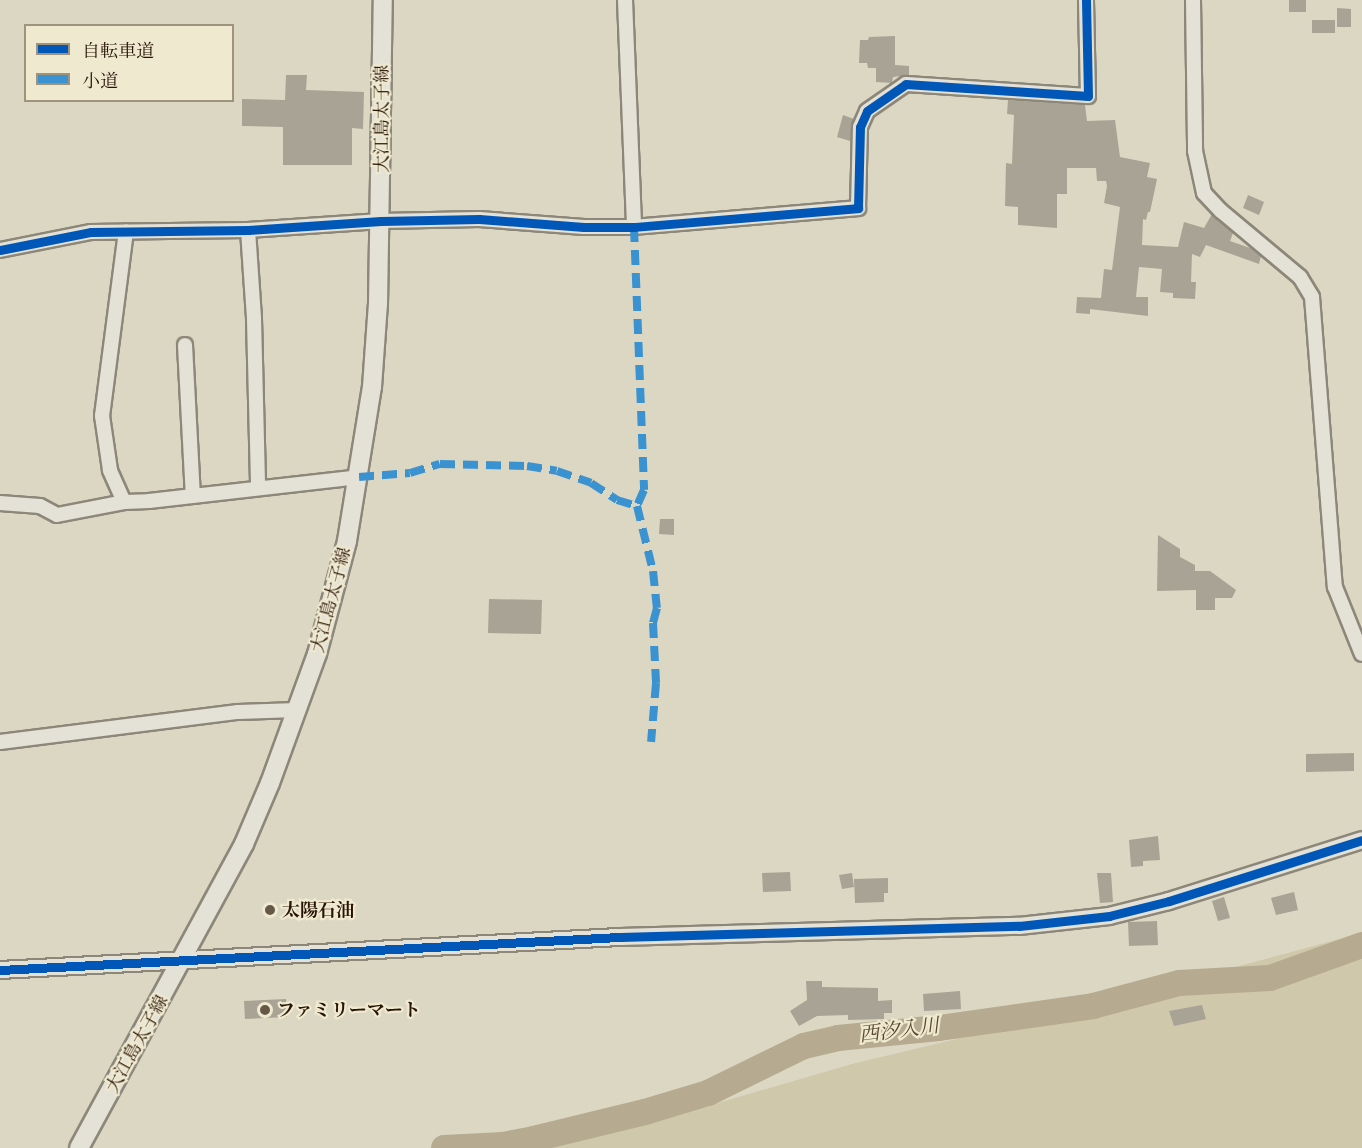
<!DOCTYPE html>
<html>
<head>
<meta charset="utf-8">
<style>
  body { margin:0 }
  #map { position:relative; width:1362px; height:1148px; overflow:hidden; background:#dcd7c2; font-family:"Libre Caslon Text","Noto Serif JP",serif }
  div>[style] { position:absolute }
  .green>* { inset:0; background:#d0c8ab }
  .river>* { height:26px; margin:-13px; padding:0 13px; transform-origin:13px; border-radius:13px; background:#b6ab90 }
  .building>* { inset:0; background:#a8a394 }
  .roads { filter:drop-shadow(2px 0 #8c8779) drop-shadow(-2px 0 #8c8779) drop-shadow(0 2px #8c8779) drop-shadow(0 -2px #8c8779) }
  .minor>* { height:14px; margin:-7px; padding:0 7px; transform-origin:7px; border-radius:7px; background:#e4e1d6 }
  .tertiary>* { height:16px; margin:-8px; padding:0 8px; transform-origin:8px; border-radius:8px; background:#e4e1d6 }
  .secondary>* { height:18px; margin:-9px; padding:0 9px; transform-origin:9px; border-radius:9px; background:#e4e1d6 }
  .quiet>* { height:8px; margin-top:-4px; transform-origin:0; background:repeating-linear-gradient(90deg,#3b92d1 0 15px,transparent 0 23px) }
  .cycleway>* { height:9px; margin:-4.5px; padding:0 4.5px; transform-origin:4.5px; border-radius:4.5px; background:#0057b8 }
  .dots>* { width:16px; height:16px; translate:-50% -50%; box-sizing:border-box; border:3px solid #efe9d0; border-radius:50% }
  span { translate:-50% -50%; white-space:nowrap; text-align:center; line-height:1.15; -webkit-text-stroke:4.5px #efe9d0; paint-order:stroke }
  .street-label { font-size:18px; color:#271304 }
  .poi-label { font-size:18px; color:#271304; font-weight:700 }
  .left { translate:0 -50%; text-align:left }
  .water-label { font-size:20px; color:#5a4833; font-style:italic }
  .legend { position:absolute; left:24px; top:24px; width:210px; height:78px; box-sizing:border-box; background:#efe9d0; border:2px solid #9f937e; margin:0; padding:8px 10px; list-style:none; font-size:18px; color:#271304 }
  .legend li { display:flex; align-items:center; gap:12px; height:30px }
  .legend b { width:30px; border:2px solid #9f937e }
</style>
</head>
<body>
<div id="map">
  <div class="green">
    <div style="clip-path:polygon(1362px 933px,1362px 1148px,452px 1148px,649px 1123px,852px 1064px,1077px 1010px)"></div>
  </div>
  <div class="river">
    <div style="left:444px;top:1148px;width:59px;rotate:-2.9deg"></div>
    <div style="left:503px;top:1145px;width:32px;rotate:-11deg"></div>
    <div style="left:534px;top:1139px;width:114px;rotate:-13.7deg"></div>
    <div style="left:645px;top:1112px;width:66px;rotate:-16.8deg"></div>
    <div style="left:708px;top:1093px;width:107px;rotate:-26.1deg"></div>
    <div style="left:804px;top:1046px;width:35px;rotate:-13deg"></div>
    <div style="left:838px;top:1038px;width:101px;rotate:-5.7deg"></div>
    <div style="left:939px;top:1028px;width:156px;rotate:-8.1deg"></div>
    <div style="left:1093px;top:1006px;width:89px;rotate:-15deg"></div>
    <div style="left:1179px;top:983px;width:91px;rotate:-3.1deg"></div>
    <div style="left:1270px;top:978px;width:98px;rotate:-19.7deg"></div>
  </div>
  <div class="building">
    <div style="clip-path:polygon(1289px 0,1306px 0,1306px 12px,1289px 12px)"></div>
    <div style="clip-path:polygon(1337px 8px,1351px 9px,1351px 27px,1337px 27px)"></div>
    <div style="clip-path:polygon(1312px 20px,1335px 20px,1335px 33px,1312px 33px)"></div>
    <div style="clip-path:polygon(895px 36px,895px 65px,909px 66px,909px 75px,893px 77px,892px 83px,876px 82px,876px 68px,868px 68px,867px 63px,859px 63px,860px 40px,868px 40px,869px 37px)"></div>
    <div style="clip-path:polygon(286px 75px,307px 75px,306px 90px,364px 92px,363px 129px,352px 128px,352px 165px,283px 165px,283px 127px,242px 126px,242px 99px,285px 100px)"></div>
    <div style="clip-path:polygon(1008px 100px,1085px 105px,1087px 121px,1115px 120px,1120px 157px,1150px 163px,1147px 177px,1157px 179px,1150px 212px,1148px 212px,1146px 220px,1143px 219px,1142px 245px,1178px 247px,1184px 222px,1204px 228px,1212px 214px,1233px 233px,1230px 241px,1253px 249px,1261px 256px,1259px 264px,1206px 245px,1200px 257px,1192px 254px,1191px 282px,1196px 282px,1195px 299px,1173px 298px,1173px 293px,1160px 292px,1162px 269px,1139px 267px,1136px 297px,1148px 297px,1148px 316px,1090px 309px,1090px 314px,1076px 313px,1077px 297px,1101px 298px,1104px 269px,1112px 270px,1120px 207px,1104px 203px,1107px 186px,1106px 181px,1097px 181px,1096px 168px,1067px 168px,1067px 194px,1057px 194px,1057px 228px,1018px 225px,1018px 207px,1005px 206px,1006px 163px,1012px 164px,1014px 115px,1007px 114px)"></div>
    <div style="clip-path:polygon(843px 115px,854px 119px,850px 141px,837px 137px)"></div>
    <div style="clip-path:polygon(1248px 195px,1264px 202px,1259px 215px,1243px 208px)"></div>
    <div style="clip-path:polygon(660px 519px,674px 519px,674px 535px,659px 534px)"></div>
    <div style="clip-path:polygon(1158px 535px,1180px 549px,1180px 557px,1195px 565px,1195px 571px,1210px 571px,1236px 590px,1232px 598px,1215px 598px,1215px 610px,1196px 610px,1196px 590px,1157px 591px)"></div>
    <div style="clip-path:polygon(489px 599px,542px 600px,541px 634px,488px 633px)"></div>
    <div style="clip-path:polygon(1354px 753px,1354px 771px,1306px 772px,1306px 754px)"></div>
    <div style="clip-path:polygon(1158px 836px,1160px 860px,1143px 861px,1143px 866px,1131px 867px,1129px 840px)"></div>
    <div style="clip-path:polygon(790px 872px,791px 891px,763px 892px,762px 873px)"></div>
    <div style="clip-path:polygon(852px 873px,854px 887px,842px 889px,839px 875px)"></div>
    <div style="clip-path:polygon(1097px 873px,1111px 873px,1113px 902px,1100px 903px)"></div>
    <div style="clip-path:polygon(888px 878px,888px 893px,884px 893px,884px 902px,855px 903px,854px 879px)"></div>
    <div style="clip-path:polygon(1294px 892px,1298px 910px,1276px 915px,1271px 898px)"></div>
    <div style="clip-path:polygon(1224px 897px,1230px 918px,1218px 921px,1212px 901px)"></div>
    <div style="clip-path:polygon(1157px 921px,1158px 945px,1129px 946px,1128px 922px)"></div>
    <div style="clip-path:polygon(806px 981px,822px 981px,822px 987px,878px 988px,878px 1001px,892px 1000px,892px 1013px,884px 1013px,884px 1019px,848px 1020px,848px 1015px,817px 1016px,799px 1026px,790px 1011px,807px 1000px)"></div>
    <div style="clip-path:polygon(960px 991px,961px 1009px,924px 1011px,923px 994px)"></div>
    <div style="clip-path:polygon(286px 999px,287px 1017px,245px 1019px,244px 1001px)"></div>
    <div style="clip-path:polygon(1202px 1005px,1206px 1019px,1174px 1026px,1169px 1011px)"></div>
  </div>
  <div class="roads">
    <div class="minor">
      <div style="left:625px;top:0;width:227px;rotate:87.7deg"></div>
      <div style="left:1193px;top:0;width:151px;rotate:89.2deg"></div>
      <div style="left:1195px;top:151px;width:43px;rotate:77.9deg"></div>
      <div style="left:1204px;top:193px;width:25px;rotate:47deg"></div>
      <div style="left:1221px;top:211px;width:103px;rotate:39.9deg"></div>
      <div style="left:1300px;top:277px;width:23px;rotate:59deg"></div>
      <div style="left:1312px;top:297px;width:291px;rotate:85.5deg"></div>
      <div style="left:1335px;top:587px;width:72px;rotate:68.1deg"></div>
      <div style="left:248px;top:230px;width:89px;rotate:86.1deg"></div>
      <div style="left:254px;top:319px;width:168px;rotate:88.6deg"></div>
      <div style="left:0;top:250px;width:93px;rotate:-11.2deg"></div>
      <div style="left:91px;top:232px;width:157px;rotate:-0.7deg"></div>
      <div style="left:248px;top:230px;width:133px;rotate:-3.9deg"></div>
      <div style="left:381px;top:221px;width:98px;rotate:-1.2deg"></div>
      <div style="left:479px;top:219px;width:105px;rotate:4.4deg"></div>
      <div style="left:584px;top:227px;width:50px"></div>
      <div style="left:634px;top:227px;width:225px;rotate:-4.8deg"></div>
      <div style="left:858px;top:208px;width:81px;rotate:-88.6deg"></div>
      <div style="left:860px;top:127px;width:17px;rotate:-66deg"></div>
      <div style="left:867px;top:111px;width:47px;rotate:-34.7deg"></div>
      <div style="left:906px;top:84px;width:182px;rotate:3.8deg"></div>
      <div style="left:1088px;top:96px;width:96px;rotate:-91.2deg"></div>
      <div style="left:185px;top:345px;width:151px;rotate:87deg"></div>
      <div style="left:124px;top:502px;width:35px;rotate:-114deg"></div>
      <div style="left:110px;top:470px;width:55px;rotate:-98.4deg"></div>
      <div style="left:102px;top:416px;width:186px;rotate:-82.6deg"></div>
      <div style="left:0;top:503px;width:40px;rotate:4.3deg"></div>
      <div style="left:40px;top:506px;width:19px;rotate:28deg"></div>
      <div style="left:57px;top:515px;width:68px;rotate:-11deg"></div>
      <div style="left:124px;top:502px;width:25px;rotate:-2deg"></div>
      <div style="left:149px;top:501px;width:211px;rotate:-6.5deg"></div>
      <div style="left:0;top:742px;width:240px;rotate:-7.2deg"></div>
      <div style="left:238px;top:712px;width:59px;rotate:-1.9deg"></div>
    </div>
    <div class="tertiary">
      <div style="left:0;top:970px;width:621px;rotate:-3.05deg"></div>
      <div style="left:620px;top:937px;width:399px;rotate:-1.6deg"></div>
      <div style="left:1019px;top:926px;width:91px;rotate:-6.3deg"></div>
      <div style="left:1109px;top:916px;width:62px;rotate:-14deg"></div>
      <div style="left:1169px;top:901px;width:202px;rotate:-17.5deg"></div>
    </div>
    <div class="secondary">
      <div style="left:79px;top:1148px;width:346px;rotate:-61.5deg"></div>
      <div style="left:244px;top:844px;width:66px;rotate:-66.9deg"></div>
      <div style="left:270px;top:783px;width:137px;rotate:-70deg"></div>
      <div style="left:317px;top:654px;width:117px;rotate:-75.1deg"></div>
      <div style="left:347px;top:541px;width:156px;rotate:-80.8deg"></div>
      <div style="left:372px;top:387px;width:83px;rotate:-85.9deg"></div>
      <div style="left:378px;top:304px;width:304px;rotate:-89.1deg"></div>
    </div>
  </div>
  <div class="quiet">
    <div style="left:634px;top:227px;width:263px;rotate:87.8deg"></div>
    <div style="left:644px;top:490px;width:17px;rotate:114deg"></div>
    <div style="left:359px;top:477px;width:51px;rotate:-4.5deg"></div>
    <div style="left:410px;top:473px;width:31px;rotate:-17deg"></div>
    <div style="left:440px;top:464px;width:87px;rotate:1.3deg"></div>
    <div style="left:527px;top:466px;width:30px;rotate:9deg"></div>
    <div style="left:557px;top:471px;width:36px;rotate:19deg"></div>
    <div style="left:591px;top:483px;width:31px;rotate:33deg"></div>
    <div style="left:617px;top:500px;width:21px;rotate:17deg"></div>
    <div style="left:637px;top:506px;width:67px;rotate:76.2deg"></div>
    <div style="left:653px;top:571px;width:37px;rotate:84deg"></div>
    <div style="left:657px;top:608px;width:16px;rotate:105deg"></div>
    <div style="left:653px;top:623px;width:60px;rotate:87.1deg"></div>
    <div style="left:656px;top:683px;width:59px;rotate:94.8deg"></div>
  </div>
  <div class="cycleway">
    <div style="left:0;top:250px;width:93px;rotate:-11.2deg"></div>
    <div style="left:91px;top:232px;width:157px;rotate:-0.7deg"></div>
    <div style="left:248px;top:230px;width:133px;rotate:-3.9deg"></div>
    <div style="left:381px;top:221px;width:98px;rotate:-1.2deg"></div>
    <div style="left:479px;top:219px;width:105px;rotate:4.4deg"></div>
    <div style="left:584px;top:227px;width:50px"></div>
    <div style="left:634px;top:227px;width:225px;rotate:-4.8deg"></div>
    <div style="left:858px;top:208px;width:81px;rotate:-88.6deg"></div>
    <div style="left:860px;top:127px;width:17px;rotate:-66deg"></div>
    <div style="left:867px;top:111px;width:47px;rotate:-34.7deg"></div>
    <div style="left:906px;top:84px;width:182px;rotate:3.8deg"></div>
    <div style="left:1088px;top:96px;width:96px;rotate:-91.2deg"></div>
    <div style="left:0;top:970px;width:621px;rotate:-3.05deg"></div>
    <div style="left:620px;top:937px;width:399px;rotate:-1.6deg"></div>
    <div style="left:1019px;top:926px;width:91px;rotate:-6.3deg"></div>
    <div style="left:1109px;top:916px;width:62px;rotate:-14deg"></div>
    <div style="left:1169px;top:901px;width:202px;rotate:-17.5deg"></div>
  </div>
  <div class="dots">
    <div style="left:270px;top:910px;background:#665846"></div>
    <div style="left:265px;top:1010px;background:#665846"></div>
  </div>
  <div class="street-label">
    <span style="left:382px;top:119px;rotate:-90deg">大江島太子線</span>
    <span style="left:331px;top:600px;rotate:-75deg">大江島太子線</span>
    <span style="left:137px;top:1044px;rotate:-61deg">大江島太子線</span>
  </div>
  <div class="poi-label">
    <span class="left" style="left:282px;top:910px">太陽石油</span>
    <span class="left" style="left:277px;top:1010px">ファミリーマート</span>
  </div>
  <div class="water-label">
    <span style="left:899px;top:1030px;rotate:-7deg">西汐入川</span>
  </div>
  <ul class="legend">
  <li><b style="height:8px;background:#0057b8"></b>自転車道</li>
  <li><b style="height:8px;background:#3b92d1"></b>小道</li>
  </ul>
</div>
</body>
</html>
